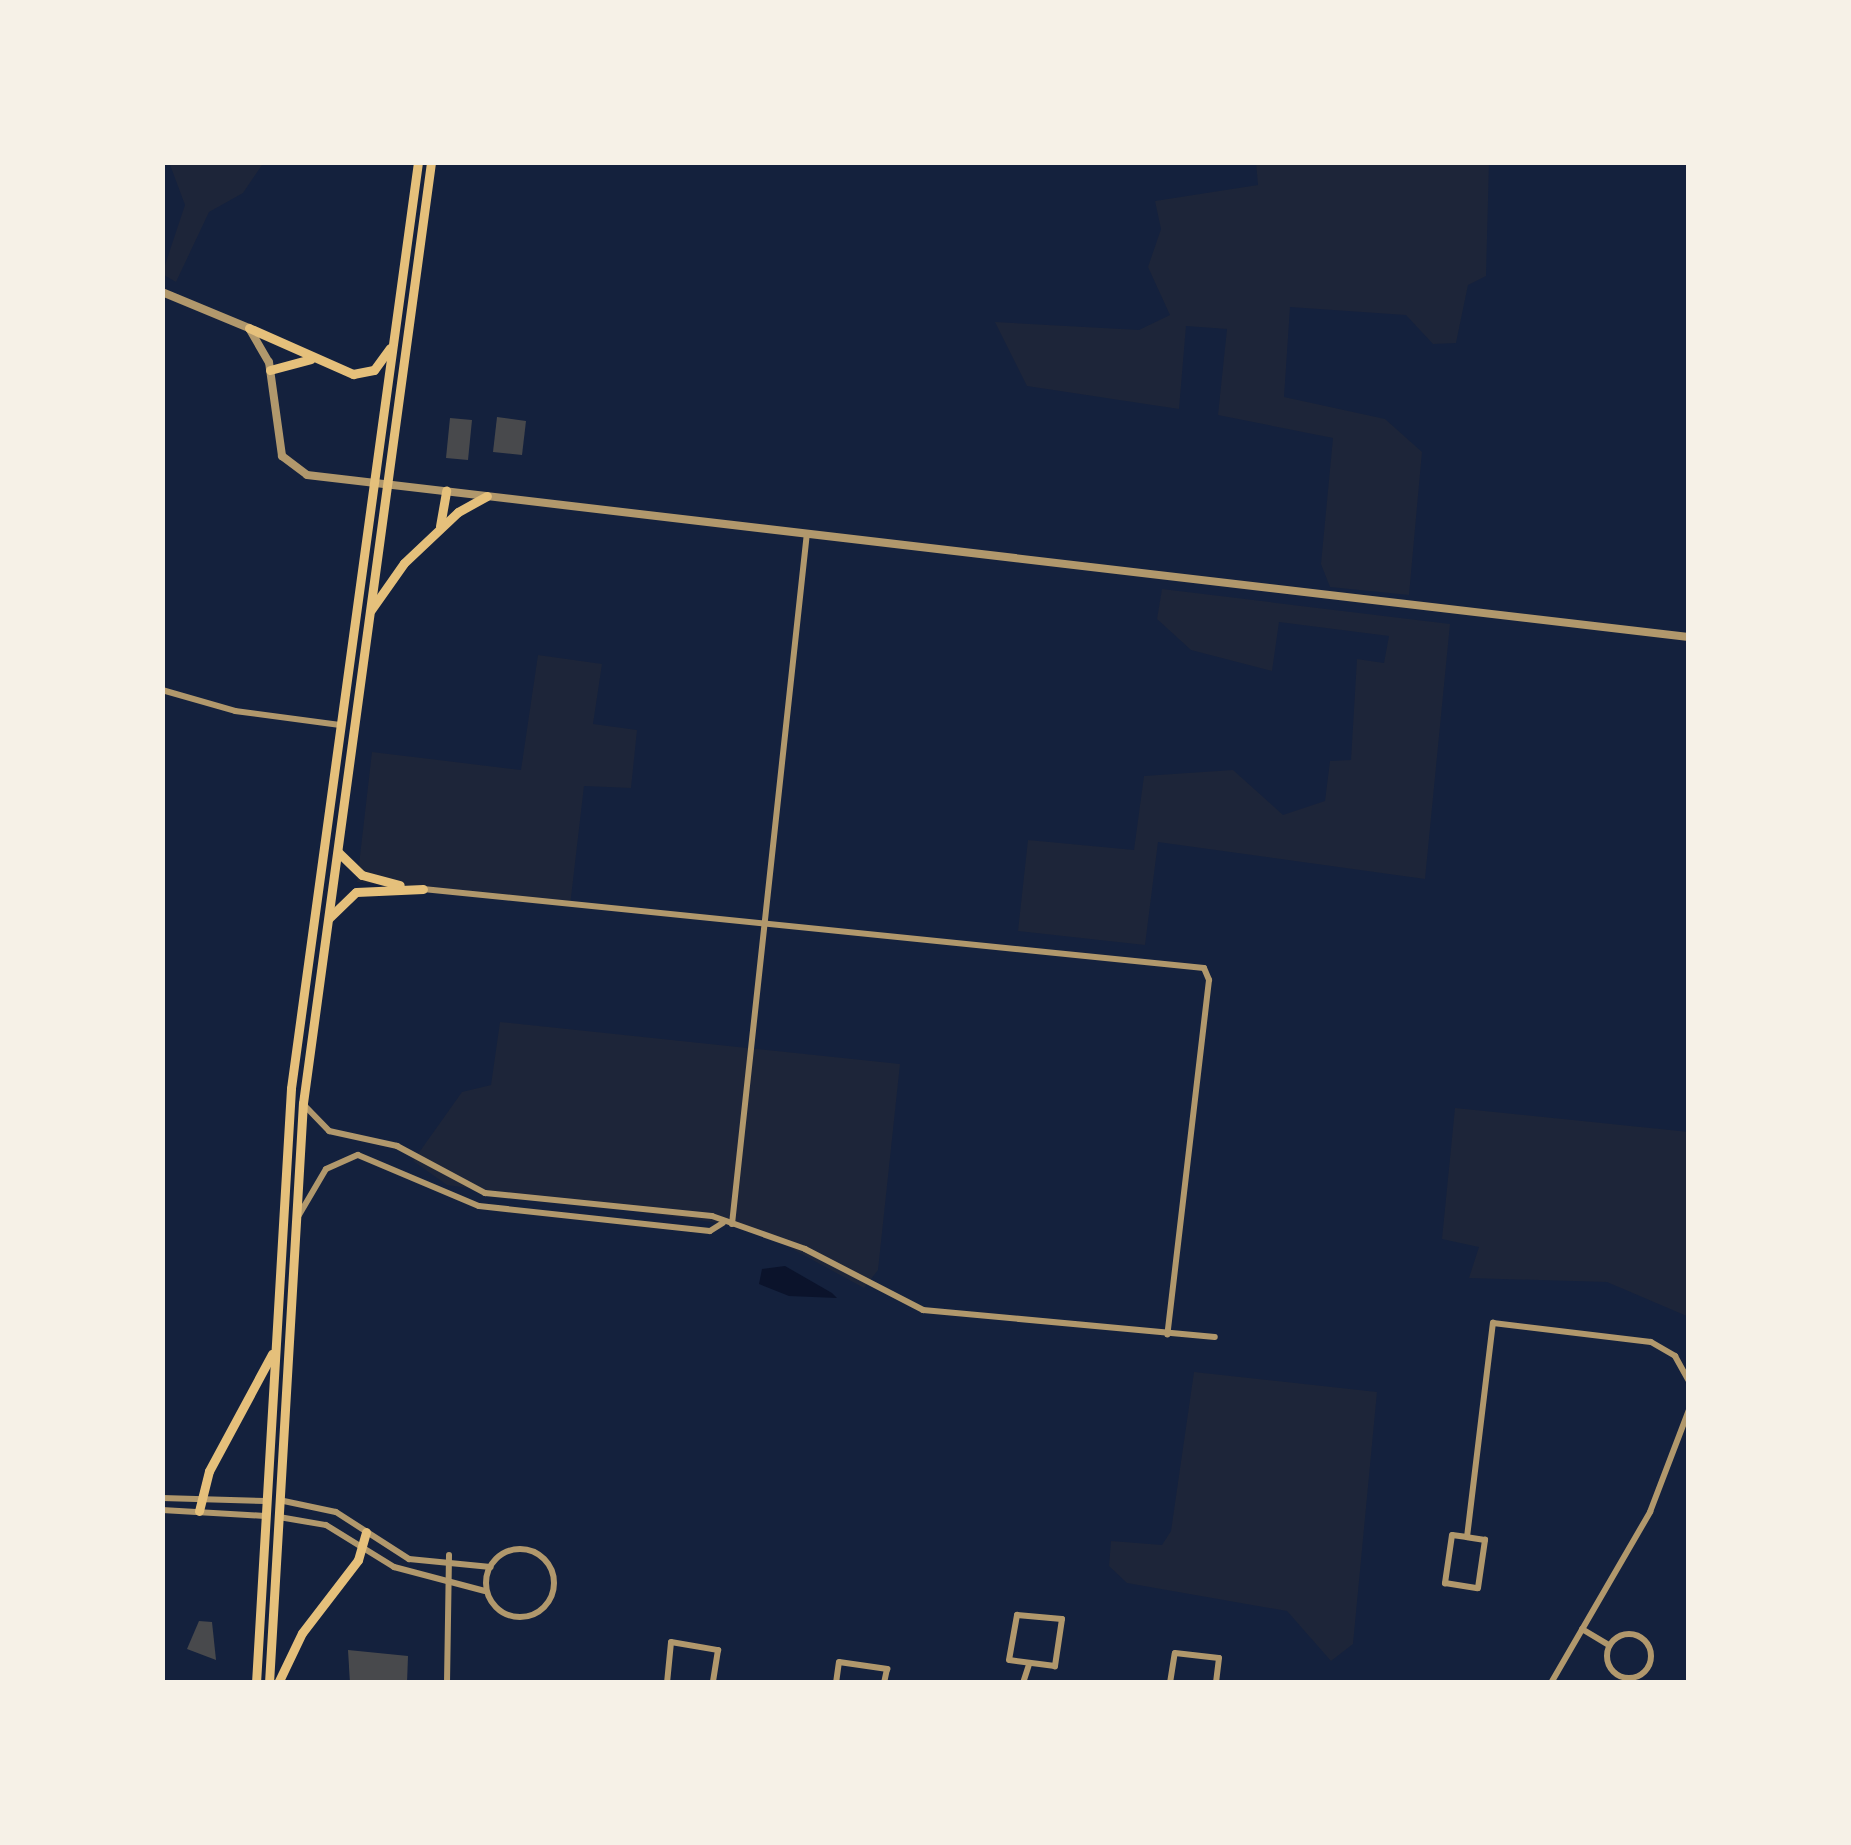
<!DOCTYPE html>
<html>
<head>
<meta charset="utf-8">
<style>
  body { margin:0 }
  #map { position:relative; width:1851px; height:1845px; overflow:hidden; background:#14213d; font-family:"Nunito Sans",sans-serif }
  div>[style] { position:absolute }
  .green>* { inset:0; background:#1d2539 }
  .water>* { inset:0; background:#0b132b }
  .building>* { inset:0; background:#48494c }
  .minor>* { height:6px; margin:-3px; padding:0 3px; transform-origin:3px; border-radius:3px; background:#b1986c }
  .minor>.ring { margin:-3px; padding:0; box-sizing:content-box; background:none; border:6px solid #b1986c; border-radius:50% }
  .tertiary>* { height:8px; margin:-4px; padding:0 4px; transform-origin:4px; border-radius:4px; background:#b1986c }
  .trunk>* { height:9px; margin:-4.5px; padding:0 4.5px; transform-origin:4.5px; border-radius:4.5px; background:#e5c07b }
  span { translate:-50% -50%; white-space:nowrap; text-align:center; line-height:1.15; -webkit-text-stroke:12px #f6f1e7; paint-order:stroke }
  .frame { position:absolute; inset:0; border:165px solid #f6f1e7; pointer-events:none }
</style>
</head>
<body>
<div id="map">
  <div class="green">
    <div style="clip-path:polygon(169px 162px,264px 162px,243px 193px,209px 212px,176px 282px,162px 274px,185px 205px)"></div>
    <div style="clip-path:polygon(1256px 162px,1489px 162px,1486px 276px,1468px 285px,1456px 343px,1433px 344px,1406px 315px,1290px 307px,1284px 397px,1385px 419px,1422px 452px,1409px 595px,1330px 587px,1321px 564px,1333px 438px,1218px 415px,1227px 329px,1186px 326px,1179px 409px,1027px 386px,995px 322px,1139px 330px,1170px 315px,1148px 267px,1161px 229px,1155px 201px,1258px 185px)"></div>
    <div style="clip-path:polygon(1162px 589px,1450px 624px,1425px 879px,1158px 842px,1145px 945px,1018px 931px,1028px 840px,1134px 850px,1144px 776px,1233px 770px,1283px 815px,1325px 801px,1330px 761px,1351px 760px,1357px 659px,1384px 663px,1389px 636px,1279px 622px,1272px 671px,1191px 650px,1157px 619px)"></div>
    <div style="clip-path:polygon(538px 655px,602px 664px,593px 724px,637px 730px,631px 788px,584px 786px,570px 906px,357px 882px,372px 752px,521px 770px)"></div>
    <div style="clip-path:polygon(500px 1022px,900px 1064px,878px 1270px,864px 1288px,765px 1234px,732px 1225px,447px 1185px,413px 1161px,462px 1092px,491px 1085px)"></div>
    <div style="clip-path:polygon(1455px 1108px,1689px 1132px,1689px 1317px,1607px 1282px,1469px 1278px,1479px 1247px,1442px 1239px)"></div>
    <div style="clip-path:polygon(1194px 1372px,1377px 1392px,1353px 1644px,1331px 1661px,1287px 1611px,1127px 1583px,1109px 1566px,1111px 1541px,1162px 1545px,1171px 1531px)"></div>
  </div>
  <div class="water">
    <div style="clip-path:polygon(785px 1266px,832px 1293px,837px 1298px,789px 1296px,759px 1284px,762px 1269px)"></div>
  </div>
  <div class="building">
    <div style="clip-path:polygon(497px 417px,526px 421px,522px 455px,493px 452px)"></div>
    <div style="clip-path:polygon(450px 418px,472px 420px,468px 460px,446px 458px)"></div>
    <div style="clip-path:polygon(199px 1621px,212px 1622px,216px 1660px,187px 1649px)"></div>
    <div style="clip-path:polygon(348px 1650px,408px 1656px,407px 1683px,350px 1683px)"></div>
  </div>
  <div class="minor">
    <div style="left:162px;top:690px;width:76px;rotate:16deg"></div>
    <div style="left:235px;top:711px;width:106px;rotate:7.6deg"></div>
    <div style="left:423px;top:889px;width:785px;rotate:5.78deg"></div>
    <div style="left:1204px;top:968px;width:13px;rotate:67deg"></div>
    <div style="left:1209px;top:980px;width:357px;rotate:96.7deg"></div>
    <div style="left:305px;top:1106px;width:35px;rotate:46deg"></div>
    <div style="left:329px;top:1131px;width:70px;rotate:12.4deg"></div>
    <div style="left:397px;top:1146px;width:100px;rotate:28.1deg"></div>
    <div style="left:485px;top:1193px;width:228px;rotate:5.8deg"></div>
    <div style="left:712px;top:1216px;width:99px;rotate:19.5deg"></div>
    <div style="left:805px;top:1249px;width:133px;rotate:27.3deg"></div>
    <div style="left:923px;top:1310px;width:293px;rotate:5.3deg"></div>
    <div style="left:299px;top:1215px;width:53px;rotate:-59.6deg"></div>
    <div style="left:326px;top:1169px;width:35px;rotate:-24deg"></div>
    <div style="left:358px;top:1155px;width:131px;rotate:22.9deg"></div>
    <div style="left:479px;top:1206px;width:232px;rotate:6.2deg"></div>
    <div style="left:710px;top:1231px;width:15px;rotate:-32deg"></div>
    <div style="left:732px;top:1224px;width:695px;rotate:-83.81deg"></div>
    <div style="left:162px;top:1498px;width:104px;rotate:1.7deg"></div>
    <div style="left:279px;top:1500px;width:58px;rotate:11.9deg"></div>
    <div style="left:336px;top:1512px;width:87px;rotate:32.8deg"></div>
    <div style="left:409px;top:1559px;width:82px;rotate:5.6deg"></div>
    <div style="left:162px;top:1510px;width:103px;rotate:3.3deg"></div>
    <div style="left:279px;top:1517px;width:48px;rotate:9.7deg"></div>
    <div style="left:326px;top:1525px;width:80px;rotate:31.7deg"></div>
    <div style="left:394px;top:1567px;width:94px;rotate:14.8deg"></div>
    <div style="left:1467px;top:1537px;width:15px;rotate:-172deg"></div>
    <div style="left:1452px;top:1535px;width:49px;rotate:98.3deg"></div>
    <div style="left:1445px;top:1583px;width:33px;rotate:9deg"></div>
    <div style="left:1478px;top:1588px;width:49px;rotate:-81.7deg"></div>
    <div style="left:1485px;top:1540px;width:18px;rotate:-171deg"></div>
    <div style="left:1467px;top:1537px;width:216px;rotate:-83.1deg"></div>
    <div style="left:1493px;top:1323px;width:159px;rotate:6.9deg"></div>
    <div style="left:1651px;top:1342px;width:28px;rotate:30deg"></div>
    <div style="left:1675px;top:1356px;width:29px;rotate:61deg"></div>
    <div class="ring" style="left:486px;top:1549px;width:62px;height:62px"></div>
    <div style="left:1017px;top:1615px;width:45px;rotate:5.1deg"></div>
    <div style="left:1062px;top:1619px;width:48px;rotate:98.5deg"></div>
    <div style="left:1055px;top:1666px;width:46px;rotate:-172.6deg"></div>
    <div style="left:1009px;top:1660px;width:46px;rotate:-79.9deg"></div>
    <div style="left:1582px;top:1629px;width:29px;rotate:31deg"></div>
    <div class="ring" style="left:1607px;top:1634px;width:38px;height:38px"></div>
    <div style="left:447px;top:1683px;width:128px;rotate:-89.1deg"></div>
    <div style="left:667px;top:1683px;width:41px;rotate:-84.4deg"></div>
    <div style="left:671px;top:1642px;width:48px;rotate:9.7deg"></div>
    <div style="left:718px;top:1650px;width:33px;rotate:99deg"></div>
    <div style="left:836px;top:1683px;width:21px;rotate:-82deg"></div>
    <div style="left:839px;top:1662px;width:49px;rotate:8.3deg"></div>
    <div style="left:887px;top:1669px;width:14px;rotate:102deg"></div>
    <div style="left:1023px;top:1683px;width:19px;rotate:-72deg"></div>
    <div style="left:1170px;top:1683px;width:30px;rotate:-81deg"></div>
    <div style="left:1175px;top:1653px;width:44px;rotate:6.5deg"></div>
    <div style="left:1219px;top:1658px;width:25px;rotate:97deg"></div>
    <div style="left:1551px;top:1683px;width:198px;rotate:-59.9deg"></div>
    <div style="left:1650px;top:1512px;width:109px;rotate:-69.1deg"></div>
  </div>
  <div class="tertiary">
    <div style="left:162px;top:292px;width:94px;rotate:22.5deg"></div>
    <div style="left:249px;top:328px;width:39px;rotate:60deg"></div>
    <div style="left:269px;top:362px;width:95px;rotate:82.1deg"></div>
    <div style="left:282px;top:456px;width:31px;rotate:37deg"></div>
    <div style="left:307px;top:475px;width:1391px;rotate:6.69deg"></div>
  </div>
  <div class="trunk">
    <div style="left:249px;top:328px;width:114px;rotate:23.9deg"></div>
    <div style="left:353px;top:374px;width:21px;rotate:-11deg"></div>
    <div style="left:374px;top:370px;width:27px;rotate:-54deg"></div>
    <div style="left:270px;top:370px;width:42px;rotate:-15deg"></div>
    <div style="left:440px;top:526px;width:36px;rotate:-80deg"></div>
    <div style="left:371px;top:610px;width:57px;rotate:-54.9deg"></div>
    <div style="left:404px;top:563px;width:74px;rotate:-43.4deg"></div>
    <div style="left:458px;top:512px;width:33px;rotate:-29deg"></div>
    <div style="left:338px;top:852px;width:33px;rotate:44deg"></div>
    <div style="left:362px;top:875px;width:39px;rotate:15deg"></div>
    <div style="left:329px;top:918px;width:37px;rotate:-44deg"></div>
    <div style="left:356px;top:892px;width:67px;rotate:-2.6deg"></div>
    <div style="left:199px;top:1511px;width:41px;rotate:-76deg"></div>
    <div style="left:209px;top:1471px;width:133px;rotate:-61.7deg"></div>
    <div style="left:256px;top:1683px;width:596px;rotate:-86.63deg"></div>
    <div style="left:291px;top:1088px;width:935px;rotate:-82.19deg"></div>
    <div style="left:269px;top:1683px;width:581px;rotate:-86.65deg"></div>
    <div style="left:303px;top:1103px;width:950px;rotate:-82.25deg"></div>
    <div style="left:278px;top:1683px;width:55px;rotate:-64.4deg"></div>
    <div style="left:302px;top:1633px;width:92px;rotate:-52.5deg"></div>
    <div style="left:358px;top:1560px;width:29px;rotate:-74deg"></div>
  </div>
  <div class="frame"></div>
</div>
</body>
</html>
